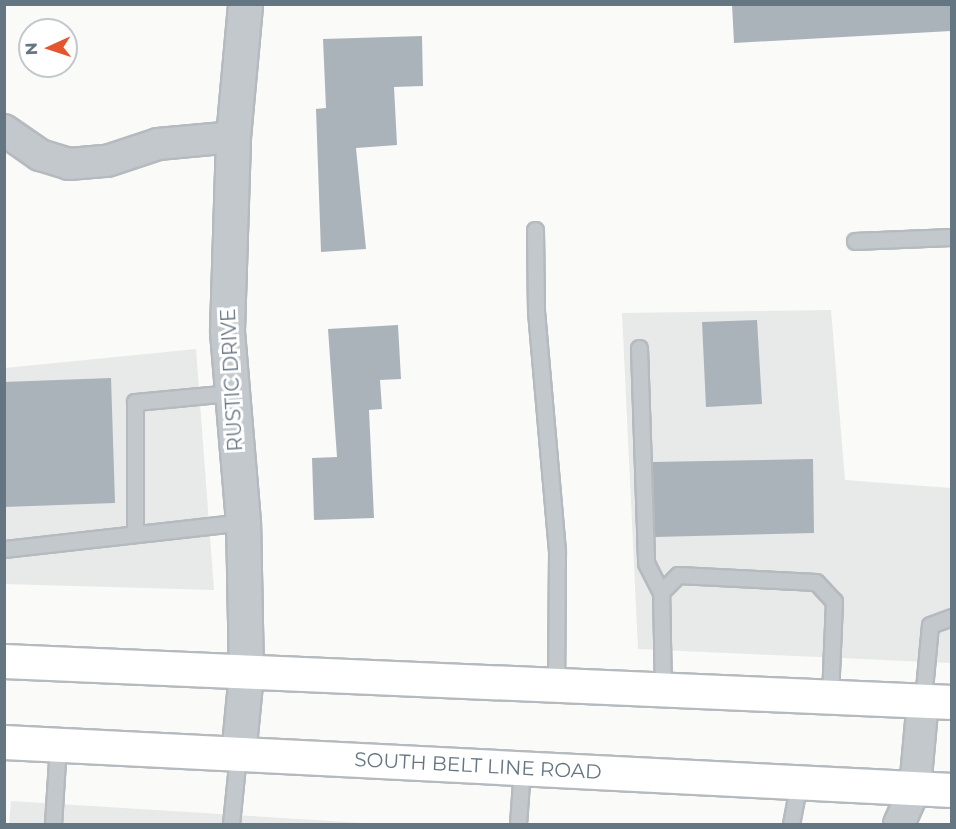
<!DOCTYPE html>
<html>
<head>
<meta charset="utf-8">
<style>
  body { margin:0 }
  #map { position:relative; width:956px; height:829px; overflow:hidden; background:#fafaf8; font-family:Montserrat,sans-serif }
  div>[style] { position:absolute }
  .built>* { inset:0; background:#e8e9e9 }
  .building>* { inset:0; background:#aab3b9 }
  .roads { filter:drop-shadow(2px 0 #b5babe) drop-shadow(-2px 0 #b5babe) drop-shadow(0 2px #b5babe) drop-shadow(0 -2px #b5babe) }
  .service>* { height:15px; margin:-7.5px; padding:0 7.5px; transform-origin:7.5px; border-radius:7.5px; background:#c3c8cc }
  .minor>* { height:30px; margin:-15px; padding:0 15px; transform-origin:15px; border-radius:15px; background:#c3c8cc }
  .tertiary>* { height:33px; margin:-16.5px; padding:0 16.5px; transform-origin:16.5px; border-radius:16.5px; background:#c3c8cc }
  .primary>* { height:33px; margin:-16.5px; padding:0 16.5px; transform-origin:16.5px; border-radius:16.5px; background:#fff }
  span { translate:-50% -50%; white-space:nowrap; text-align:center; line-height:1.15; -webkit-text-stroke:6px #fff; paint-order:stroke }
  .street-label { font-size:20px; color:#657683 }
  .frame { position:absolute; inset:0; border:6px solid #657683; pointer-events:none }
  .north { position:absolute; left:18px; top:18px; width:60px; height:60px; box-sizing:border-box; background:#fff; border:2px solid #c1c8cd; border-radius:50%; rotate:267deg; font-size:16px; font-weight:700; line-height:24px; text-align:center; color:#657683 }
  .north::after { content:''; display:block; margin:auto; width:21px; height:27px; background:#e4572e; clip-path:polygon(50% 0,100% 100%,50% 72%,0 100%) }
</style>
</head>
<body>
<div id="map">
  <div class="built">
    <div style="clip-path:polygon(831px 310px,845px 480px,951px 488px,951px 663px,638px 649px,622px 313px)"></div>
    <div style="clip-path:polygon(196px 349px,214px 590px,5px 584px,5px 368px)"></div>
    <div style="clip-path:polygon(11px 801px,347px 822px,380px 824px,9px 824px)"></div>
  </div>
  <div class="building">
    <div style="clip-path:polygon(732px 4px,951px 4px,951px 31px,734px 43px)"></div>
    <div style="clip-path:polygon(422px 36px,423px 86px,394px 87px,397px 145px,356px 148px,366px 249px,321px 252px,316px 109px,326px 108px,323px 39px)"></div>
    <div style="clip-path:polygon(757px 320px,762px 404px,706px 407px,702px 322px)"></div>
    <div style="clip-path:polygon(398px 325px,401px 379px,380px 380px,382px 409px,369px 410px,374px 518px,314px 520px,312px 458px,337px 457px,328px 329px)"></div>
    <div style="clip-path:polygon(111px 378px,115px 503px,4px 507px,4px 382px)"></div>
    <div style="clip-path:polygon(813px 459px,814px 533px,655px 537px,652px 462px)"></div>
  </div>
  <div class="roads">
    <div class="service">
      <div style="left:535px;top:230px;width:81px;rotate:89.3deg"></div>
      <div style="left:536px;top:311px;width:243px;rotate:85deg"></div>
      <div style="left:557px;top:553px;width:134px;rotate:90.4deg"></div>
      <div style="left:855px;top:241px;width:97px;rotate:-2.4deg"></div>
      <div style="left:639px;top:348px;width:215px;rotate:88.1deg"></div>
      <div style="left:646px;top:563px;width:33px;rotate:63deg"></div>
      <div style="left:135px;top:534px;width:132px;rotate:-90deg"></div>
      <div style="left:135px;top:402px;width:95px;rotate:-5.4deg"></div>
      <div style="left:4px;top:549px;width:241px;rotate:-6.4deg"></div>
      <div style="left:663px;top:692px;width:100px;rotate:-91.1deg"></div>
      <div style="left:661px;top:592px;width:24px;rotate:-45deg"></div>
      <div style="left:678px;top:575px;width:138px;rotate:2.9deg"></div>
      <div style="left:816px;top:582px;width:26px;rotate:47deg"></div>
      <div style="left:834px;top:601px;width:97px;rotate:92.4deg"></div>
      <div style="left:923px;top:700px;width:75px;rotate:-84.7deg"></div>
      <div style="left:930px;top:625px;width:23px;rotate:-20deg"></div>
      <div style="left:53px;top:824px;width:80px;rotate:-86.4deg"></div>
      <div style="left:231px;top:824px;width:69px;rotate:-84.2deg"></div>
      <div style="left:518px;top:824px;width:56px;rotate:-85.9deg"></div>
      <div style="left:791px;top:824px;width:43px;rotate:-79.2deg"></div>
    </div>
    <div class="minor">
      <div style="left:4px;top:130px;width:44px;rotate:34.8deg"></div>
      <div style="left:40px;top:155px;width:30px;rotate:17deg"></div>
      <div style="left:69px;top:164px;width:38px;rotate:-5deg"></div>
      <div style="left:107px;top:161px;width:54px;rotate:-18.4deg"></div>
      <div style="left:158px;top:144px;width:75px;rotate:-5.3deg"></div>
      <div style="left:899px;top:824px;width:39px;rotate:-66deg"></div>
      <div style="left:915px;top:788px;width:88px;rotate:-84.8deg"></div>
    </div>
    <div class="tertiary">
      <div style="left:238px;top:755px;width:81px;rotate:-84.4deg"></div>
      <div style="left:246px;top:674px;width:152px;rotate:-91.1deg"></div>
      <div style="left:243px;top:522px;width:193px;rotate:-94.8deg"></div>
      <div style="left:227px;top:330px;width:193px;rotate:-88.2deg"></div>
      <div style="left:233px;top:137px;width:134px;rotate:-84.8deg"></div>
    </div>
    <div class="primary">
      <div style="left:4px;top:661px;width:949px;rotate:2.48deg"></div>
      <div style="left:4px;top:742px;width:949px;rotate:2.9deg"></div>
    </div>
  </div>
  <div class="street-label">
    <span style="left:232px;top:380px;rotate:-93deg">RUSTIC DRIVE</span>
    <span style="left:478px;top:766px;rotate:3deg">SOUTH BELT LINE ROAD</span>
  </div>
  <div class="frame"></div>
  <div class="north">N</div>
</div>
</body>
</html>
